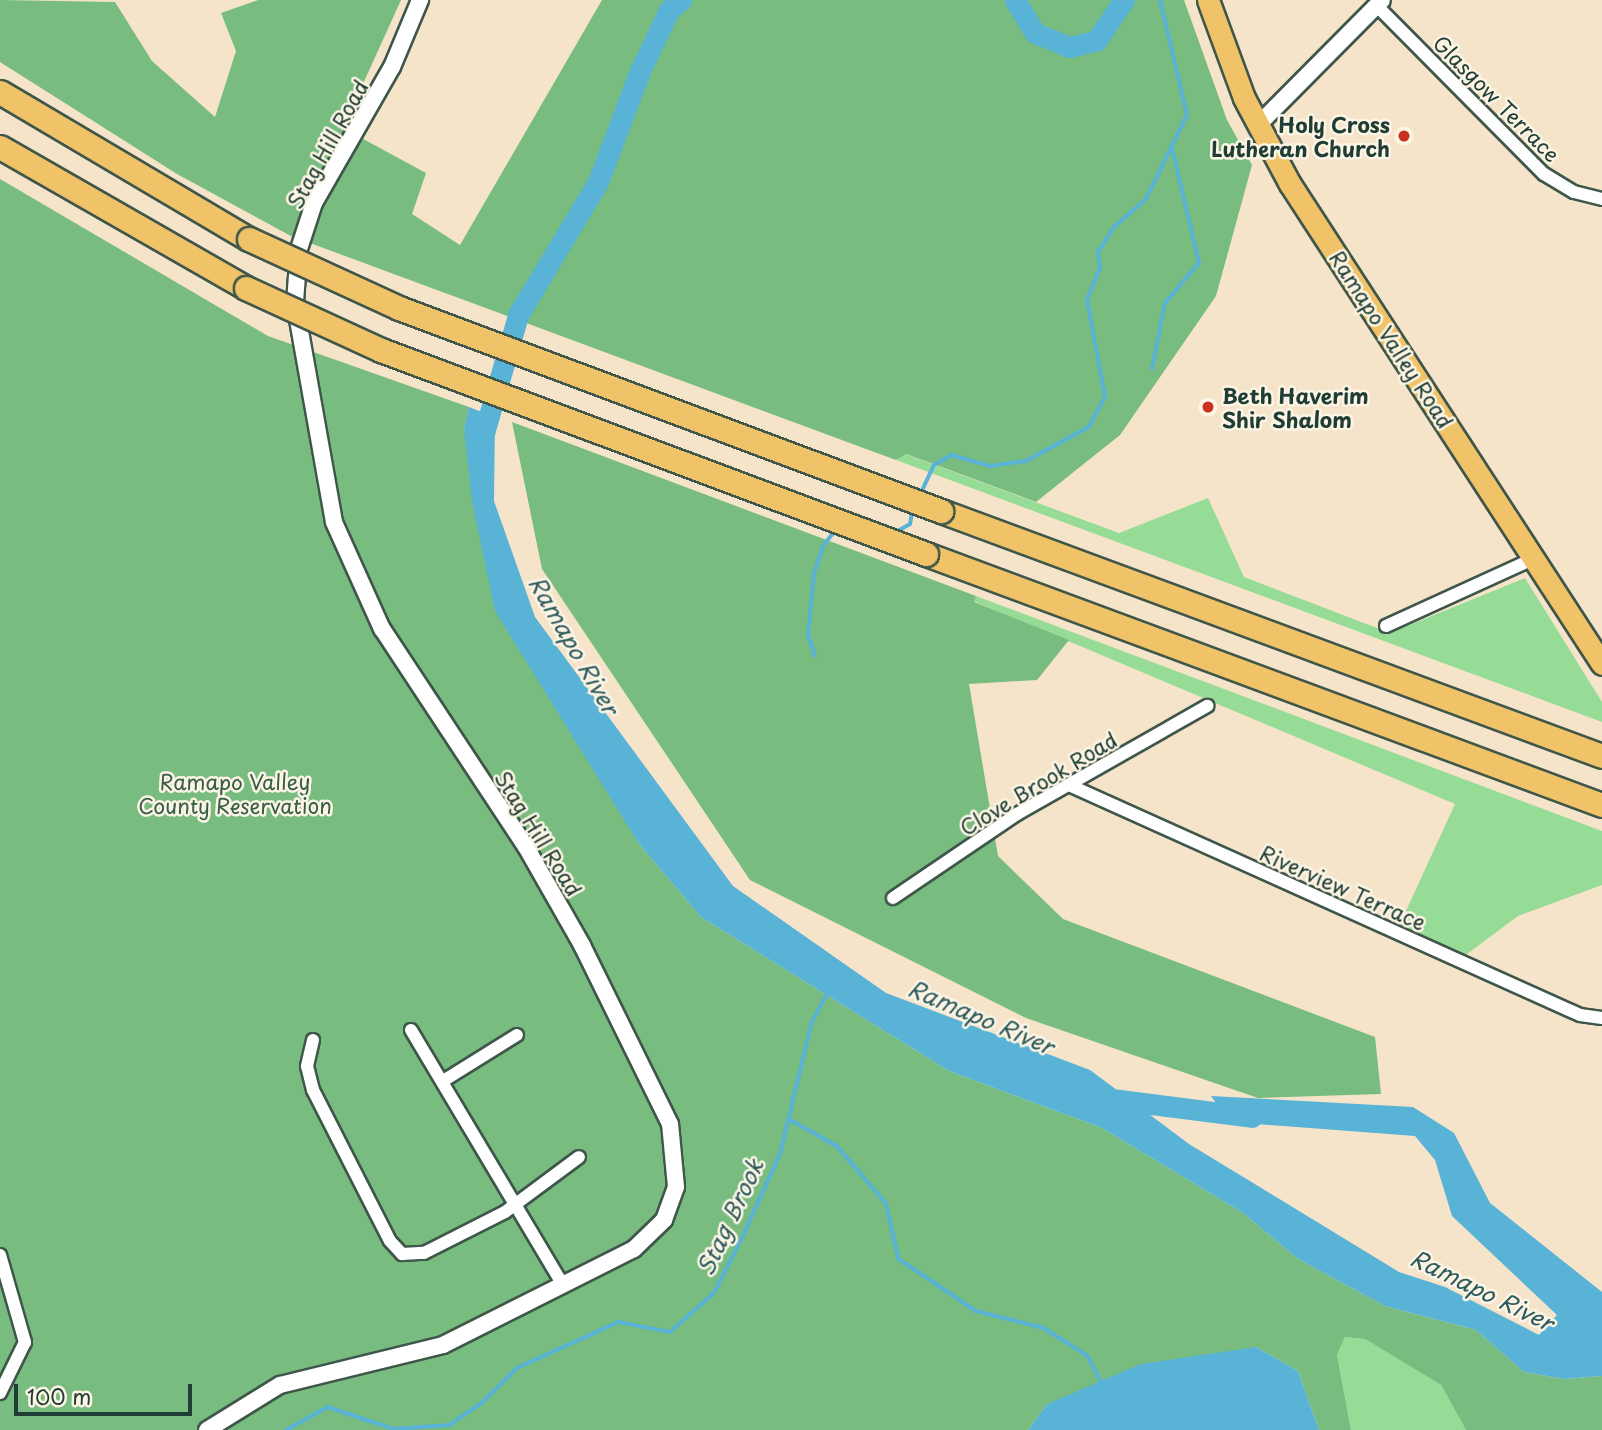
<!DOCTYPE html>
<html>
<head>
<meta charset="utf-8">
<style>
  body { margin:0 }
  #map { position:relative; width:1602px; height:1430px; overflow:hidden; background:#f5e4ca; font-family:"Playpen Sans",sans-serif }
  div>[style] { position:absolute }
  .green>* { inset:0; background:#96dc96 }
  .forest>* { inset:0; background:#78bc7f }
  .water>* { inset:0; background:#58b3d6 }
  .stream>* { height:3.5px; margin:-1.75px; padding:0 1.75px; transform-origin:1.75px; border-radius:1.75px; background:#58b3d6 }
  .river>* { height:21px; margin:-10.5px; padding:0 10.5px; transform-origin:10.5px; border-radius:10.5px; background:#58b3d6 }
  .roads { filter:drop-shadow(2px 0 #3f564a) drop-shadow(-2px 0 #3f564a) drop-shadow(0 2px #3f564a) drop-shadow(0 -2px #3f564a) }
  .minor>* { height:12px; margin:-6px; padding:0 6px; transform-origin:6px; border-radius:6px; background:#fff }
  .tertiary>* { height:16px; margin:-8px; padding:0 8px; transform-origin:8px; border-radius:8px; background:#fff }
  .primary>* { height:21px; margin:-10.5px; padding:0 10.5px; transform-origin:10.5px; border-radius:10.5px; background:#f1c369 }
  .motorway>* { height:23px; margin:-11.5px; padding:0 11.5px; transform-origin:11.5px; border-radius:11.5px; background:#f1c369 }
  .bridges { filter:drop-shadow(2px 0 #3f564a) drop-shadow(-2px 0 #3f564a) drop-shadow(0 2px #3f564a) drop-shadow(0 -2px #3f564a) }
  .motorway-bridge>* { height:23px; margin:-11.5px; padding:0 11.5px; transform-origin:11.5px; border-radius:11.5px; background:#f1c369 }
  .dots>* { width:19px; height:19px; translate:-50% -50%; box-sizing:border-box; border:4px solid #fcf5e5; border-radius:50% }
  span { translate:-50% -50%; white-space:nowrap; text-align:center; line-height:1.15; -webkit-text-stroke:5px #fcf5e5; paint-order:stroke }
  .street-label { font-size:21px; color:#1f3d34 }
  .poi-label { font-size:21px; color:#1f3d34; font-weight:700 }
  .right { translate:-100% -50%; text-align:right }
  .left { translate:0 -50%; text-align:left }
  .park-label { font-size:21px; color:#375d48 }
  .water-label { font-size:23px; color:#2d5a5c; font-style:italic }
  .scale { position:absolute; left:14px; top:1384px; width:178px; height:32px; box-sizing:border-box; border:4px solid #1f3d34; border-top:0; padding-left:9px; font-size:21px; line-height:24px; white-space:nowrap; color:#1f3d34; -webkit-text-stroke:5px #fcf5e5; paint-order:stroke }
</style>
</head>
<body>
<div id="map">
  <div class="green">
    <div style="clip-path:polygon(905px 454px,1119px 533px,1208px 498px,1244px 577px,1390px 633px,1525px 578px,1602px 702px,1602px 722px,896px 460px)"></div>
    <div style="clip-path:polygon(976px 596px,1602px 831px,1602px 885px,1518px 916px,1459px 960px,1395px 935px,1455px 804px,973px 601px)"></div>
    <div style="clip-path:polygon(1345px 1337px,1365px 1339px,1441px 1385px,1466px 1430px,1351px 1430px,1337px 1353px)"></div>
  </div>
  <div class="forest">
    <div style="clip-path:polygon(0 0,115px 2px,152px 61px,215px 117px,236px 51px,221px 13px,258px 0,401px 0,343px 128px,426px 173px,412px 214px,460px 245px,602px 0,1184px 0,1227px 120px,1252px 165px,1216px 296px,1120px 435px,1036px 502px,906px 454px,896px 460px,291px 236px,177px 174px,0 62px)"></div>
    <div style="clip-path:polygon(0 179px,268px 336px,469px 407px,464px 429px,580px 739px,639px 844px,701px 917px,949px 1071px,1102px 1128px,1243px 1213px,1298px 1259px,1385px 1306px,1476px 1330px,1524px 1372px,1564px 1379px,1602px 1376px,1602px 1430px,1466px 1430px,1441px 1385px,1365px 1339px,1345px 1337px,1337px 1354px,1351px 1430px,1319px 1430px,1298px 1371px,1256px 1347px,1047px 1404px,1028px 1430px,0 1430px)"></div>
    <div style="clip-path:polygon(512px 422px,976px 596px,974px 602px,1069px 640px,1037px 680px,969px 684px,998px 856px,1063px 919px,1375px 1037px,1381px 1094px,1258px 1098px,1026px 1018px,750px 880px,542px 569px)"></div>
  </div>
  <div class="water">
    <div style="clip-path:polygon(469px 407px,495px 417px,494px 501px,535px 617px,733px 886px,886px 993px,1090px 1070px,1189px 1144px,1399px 1272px,1445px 1287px,1539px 1335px,1557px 1315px,1452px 1216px,1435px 1160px,1415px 1136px,1229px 1122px,1211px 1096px,1413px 1107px,1454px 1133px,1490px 1203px,1602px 1292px,1602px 1376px,1564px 1379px,1524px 1372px,1476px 1330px,1385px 1306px,1298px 1259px,1243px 1213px,1102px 1128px,949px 1071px,701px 917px,639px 844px,495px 611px,472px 501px,464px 429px)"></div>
    <div style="clip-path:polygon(1256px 1347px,1298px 1371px,1319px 1430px,1028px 1430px,1047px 1404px,1141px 1364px)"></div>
  </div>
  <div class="stream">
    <div style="left:1152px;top:369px;width:67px;rotate:-78.9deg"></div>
    <div style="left:1165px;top:303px;width:52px;rotate:-49.6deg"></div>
    <div style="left:1199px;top:263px;width:117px;rotate:-103.3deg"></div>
    <div style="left:920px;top:495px;width:33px;rotate:-65deg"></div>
    <div style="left:934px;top:465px;width:21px;rotate:-29deg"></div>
    <div style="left:952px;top:455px;width:40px;rotate:16deg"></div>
    <div style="left:990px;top:466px;width:36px;rotate:-8deg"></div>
    <div style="left:1026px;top:461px;width:72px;rotate:-28.4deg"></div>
    <div style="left:1089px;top:427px;width:34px;rotate:-62deg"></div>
    <div style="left:1105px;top:397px;width:99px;rotate:-100.5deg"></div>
    <div style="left:1087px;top:300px;width:35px;rotate:-68deg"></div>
    <div style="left:1100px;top:267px;width:15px;rotate:-98deg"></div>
    <div style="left:1098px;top:252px;width:30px;rotate:-57deg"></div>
    <div style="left:1114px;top:227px;width:43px;rotate:-41.2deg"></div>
    <div style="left:1146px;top:199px;width:93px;rotate:-64deg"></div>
    <div style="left:1187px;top:115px;width:118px;rotate:-103.2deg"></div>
    <div style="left:894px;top:533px;width:18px;rotate:-29deg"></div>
    <div style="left:910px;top:524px;width:16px;rotate:-79deg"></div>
    <div style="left:815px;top:656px;width:22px;rotate:-108deg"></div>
    <div style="left:808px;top:635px;width:61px;rotate:-84.4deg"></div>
    <div style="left:814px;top:574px;width:29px;rotate:-72deg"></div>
    <div style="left:823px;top:546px;width:16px;rotate:-52deg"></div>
    <div style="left:833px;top:533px;width:9px;rotate:6deg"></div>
    <div style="left:789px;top:1119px;width:55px;rotate:29.4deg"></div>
    <div style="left:837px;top:1146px;width:75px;rotate:49.3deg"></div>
    <div style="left:886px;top:1203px;width:57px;rotate:76.9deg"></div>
    <div style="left:899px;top:1259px;width:93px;rotate:34deg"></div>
    <div style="left:976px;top:1311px;width:70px;rotate:14deg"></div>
    <div style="left:1044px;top:1328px;width:52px;rotate:32.5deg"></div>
    <div style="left:1088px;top:1356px;width:33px;rotate:63deg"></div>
    <div style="left:286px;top:1430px;width:48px;rotate:-28.7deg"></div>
    <div style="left:328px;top:1407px;width:70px;rotate:18.4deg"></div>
    <div style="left:394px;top:1429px;width:56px;rotate:-4.1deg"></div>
    <div style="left:450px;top:1425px;width:39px;rotate:-35deg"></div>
    <div style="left:482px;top:1403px;width:49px;rotate:-45deg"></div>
    <div style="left:517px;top:1368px;width:112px;rotate:-24.3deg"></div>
    <div style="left:619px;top:1322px;width:52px;rotate:11.1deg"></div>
    <div style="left:670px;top:1332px;width:59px;rotate:-41.6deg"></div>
    <div style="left:714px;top:1293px;width:64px;rotate:-63deg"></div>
    <div style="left:743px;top:1236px;width:90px;rotate:-65.7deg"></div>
    <div style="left:780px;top:1154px;width:136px;rotate:-76.4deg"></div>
    <div style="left:812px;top:1022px;width:36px;rotate:-62deg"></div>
  </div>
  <div class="river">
    <div style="left:1015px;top:0;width:39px;rotate:59deg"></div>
    <div style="left:1035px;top:33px;width:37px;rotate:22deg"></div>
    <div style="left:1069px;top:47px;width:28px;rotate:-13deg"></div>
    <div style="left:1096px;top:41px;width:50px;rotate:-55.7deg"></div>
    <div style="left:482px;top:440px;width:130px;rotate:-73.9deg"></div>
    <div style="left:518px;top:315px;width:155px;rotate:-59deg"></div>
    <div style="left:598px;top:182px;width:119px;rotate:-69.3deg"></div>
    <div style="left:640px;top:71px;width:68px;rotate:-64.6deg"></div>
    <div style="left:669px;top:10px;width:16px;rotate:-40deg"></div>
    <div style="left:1104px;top:1098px;width:149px;rotate:7.3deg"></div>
  </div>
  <div class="roads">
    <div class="minor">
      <div style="left:1377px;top:6px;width:237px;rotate:45.2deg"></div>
      <div style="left:1544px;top:174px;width:35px;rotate:31deg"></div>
      <div style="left:1574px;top:192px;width:29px;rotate:14deg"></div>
      <div style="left:1386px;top:626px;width:162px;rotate:-24.5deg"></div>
      <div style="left:1069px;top:785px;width:560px;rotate:24.23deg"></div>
      <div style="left:1580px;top:1015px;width:22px;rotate:8deg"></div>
      <div style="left:893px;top:898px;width:150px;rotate:-34.1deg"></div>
      <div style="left:1017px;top:814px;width:219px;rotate:-29.6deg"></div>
      <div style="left:411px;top:1030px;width:295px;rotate:59.2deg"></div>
      <div style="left:313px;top:1040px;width:27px;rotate:103deg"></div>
      <div style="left:307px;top:1066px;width:25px;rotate:76deg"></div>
      <div style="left:313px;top:1090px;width:169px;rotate:63deg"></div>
      <div style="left:390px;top:1241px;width:18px;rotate:47deg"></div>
      <div style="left:402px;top:1254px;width:22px;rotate:-3deg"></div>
      <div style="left:424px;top:1253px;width:91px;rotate:-26.8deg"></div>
      <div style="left:505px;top:1212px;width:92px;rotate:-36.6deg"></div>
      <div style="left:443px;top:1081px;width:87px;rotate:-31.9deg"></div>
      <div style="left:0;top:1255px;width:91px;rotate:74deg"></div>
      <div style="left:25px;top:1342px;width:57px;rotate:116.1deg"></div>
    </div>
    <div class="tertiary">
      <div style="left:1257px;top:126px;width:177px;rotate:-45.2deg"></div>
      <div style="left:207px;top:1430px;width:86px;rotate:-31.7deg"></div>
      <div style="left:280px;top:1385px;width:168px;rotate:-13.8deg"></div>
      <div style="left:443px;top:1345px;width:214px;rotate:-26.7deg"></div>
      <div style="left:634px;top:1249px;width:42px;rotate:-44deg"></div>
      <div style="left:664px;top:1220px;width:35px;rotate:-70deg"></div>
      <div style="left:676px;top:1187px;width:63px;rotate:-95.4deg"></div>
      <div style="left:670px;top:1124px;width:199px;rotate:-116.2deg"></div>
      <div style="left:582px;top:945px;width:113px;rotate:-119.7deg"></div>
      <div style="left:526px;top:847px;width:261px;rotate:-123.4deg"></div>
      <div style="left:382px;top:629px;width:117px;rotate:-114.2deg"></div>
      <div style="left:334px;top:522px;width:223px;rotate:-100.1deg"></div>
      <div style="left:295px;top:302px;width:53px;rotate:-85.7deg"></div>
      <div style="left:299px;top:249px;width:48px;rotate:-71.9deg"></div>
      <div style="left:314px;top:203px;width:157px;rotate:-60.2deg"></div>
      <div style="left:392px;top:67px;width:73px;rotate:-67.3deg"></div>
    </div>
    <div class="primary">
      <div style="left:1208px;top:0;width:104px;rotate:69.8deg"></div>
      <div style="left:1244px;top:98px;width:98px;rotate:61.9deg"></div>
      <div style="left:1290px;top:184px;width:572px;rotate:56.98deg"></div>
    </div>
    <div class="motorway">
      <div style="left:0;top:92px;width:289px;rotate:30.6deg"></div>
      <div style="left:0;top:147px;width:284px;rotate:29.8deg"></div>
      <div style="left:941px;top:511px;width:705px;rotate:20.34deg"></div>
      <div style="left:926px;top:554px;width:721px;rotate:20.37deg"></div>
    </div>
  </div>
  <div class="bridges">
    <div class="motorway-bridge">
      <div style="left:249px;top:239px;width:165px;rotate:24.7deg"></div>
      <div style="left:399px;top:308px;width:579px;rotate:20.53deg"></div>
      <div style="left:246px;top:288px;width:149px;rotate:24.7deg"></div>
      <div style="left:381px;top:350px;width:582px;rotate:20.52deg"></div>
    </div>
  </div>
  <div class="dots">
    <div style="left:1404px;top:136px;background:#c8321e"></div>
    <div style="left:1208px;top:407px;background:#c8321e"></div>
  </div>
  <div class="street-label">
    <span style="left:1497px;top:98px;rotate:45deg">Glasgow Terrace</span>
    <span style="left:327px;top:144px;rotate:-61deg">Stag Hill Road</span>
    <span style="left:1392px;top:339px;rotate:57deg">Ramapo Valley Road</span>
    <span style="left:1038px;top:783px;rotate:-31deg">Clove Brook Road</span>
    <span style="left:539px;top:833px;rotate:58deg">Stag Hill Road</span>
    <span style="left:1343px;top:887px;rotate:24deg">Riverview Terrace</span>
  </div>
  <div class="poi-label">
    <span class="right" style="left:1390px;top:136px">Holy Cross<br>Lutheran Church</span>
    <span class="left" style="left:1222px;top:407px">Beth Haverim<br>Shir Shalom</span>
  </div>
  <div class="park-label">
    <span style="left:235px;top:793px">Ramapo Valley<br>County Reservation</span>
  </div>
  <div class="water-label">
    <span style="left:574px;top:645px;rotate:60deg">Ramapo River</span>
    <span style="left:981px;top:1017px;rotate:23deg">Ramapo River</span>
    <span style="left:730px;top:1217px;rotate:-65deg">Stag Brook</span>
    <span style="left:1482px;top:1290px;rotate:26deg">Ramapo River</span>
  </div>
  <div class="scale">100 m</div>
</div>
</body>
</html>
